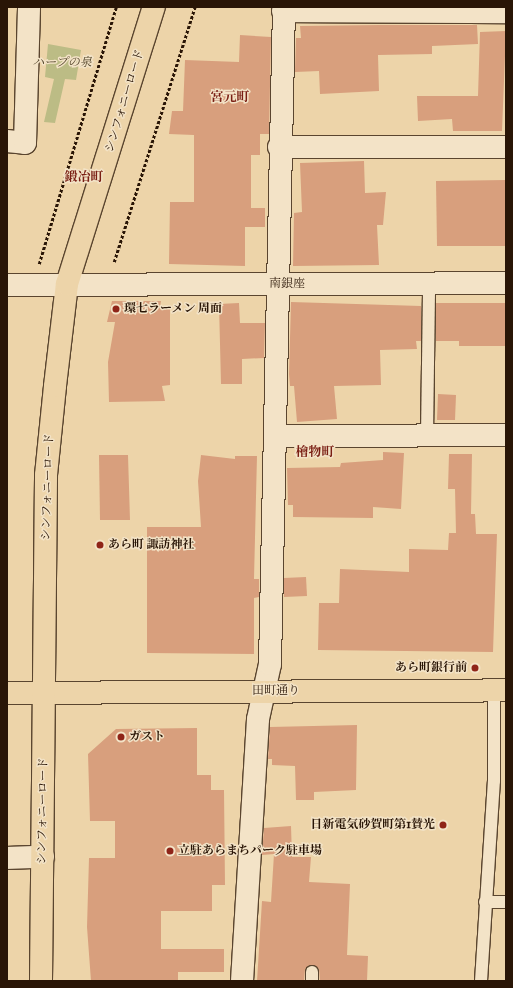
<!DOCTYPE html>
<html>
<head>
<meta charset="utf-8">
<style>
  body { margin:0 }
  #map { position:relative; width:513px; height:988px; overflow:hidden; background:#edd4a9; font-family:"IM FELL Great Primer","Noto Serif JP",serif }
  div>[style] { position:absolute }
  .green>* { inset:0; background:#bcbc85 }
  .building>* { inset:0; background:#d89f7d }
  .path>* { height:2.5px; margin-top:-1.25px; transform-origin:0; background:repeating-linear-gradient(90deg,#291506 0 3px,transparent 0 5px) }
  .roads { filter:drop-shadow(1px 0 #5a452f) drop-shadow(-1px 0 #5a452f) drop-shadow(0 1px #5a452f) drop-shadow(0 -1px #5a452f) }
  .lane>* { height:12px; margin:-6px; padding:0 6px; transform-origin:6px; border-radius:6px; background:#f3e3c7 }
  .street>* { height:22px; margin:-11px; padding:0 11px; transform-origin:11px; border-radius:11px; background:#f3e3c7 }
  .primary>* { height:22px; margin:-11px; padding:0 11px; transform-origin:11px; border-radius:11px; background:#edd4a9 }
  .dots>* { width:11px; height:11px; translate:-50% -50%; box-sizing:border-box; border:2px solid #f3e3c7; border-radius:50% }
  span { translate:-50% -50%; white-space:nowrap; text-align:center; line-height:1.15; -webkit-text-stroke:3px #f3e3c7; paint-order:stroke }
  .park-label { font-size:12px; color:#55472c; font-style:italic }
  .street-label { font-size:12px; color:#291506 }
  .poi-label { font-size:12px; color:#291506; font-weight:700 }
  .left { translate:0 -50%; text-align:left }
  .right { translate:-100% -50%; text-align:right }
  .neighbourhood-label { font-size:13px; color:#7a1f14; font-weight:700 }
  .frame { position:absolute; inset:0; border:8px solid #291506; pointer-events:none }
</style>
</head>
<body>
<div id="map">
  <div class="green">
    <div style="clip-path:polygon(48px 44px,81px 50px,76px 80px,65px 79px,55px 123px,44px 122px,54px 79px,45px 77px)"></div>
  </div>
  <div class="building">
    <div style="clip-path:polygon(380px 25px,477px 25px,478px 44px,432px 46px,432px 54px,378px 55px,379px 91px,320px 94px,319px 71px,295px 72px,296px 38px,301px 38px,300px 26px)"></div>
    <div style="clip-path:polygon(506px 31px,502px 131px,453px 131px,452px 119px,418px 121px,417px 96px,478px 96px,480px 32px)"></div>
    <div style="clip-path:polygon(240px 35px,271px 37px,269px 134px,260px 134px,260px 155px,251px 155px,251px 208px,265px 208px,265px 227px,245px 227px,245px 266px,169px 264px,170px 202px,194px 202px,194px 135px,169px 134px,172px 111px,183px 111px,185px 60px,239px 62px)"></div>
    <div style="clip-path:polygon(364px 161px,365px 193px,386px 192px,383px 225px,377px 225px,379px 265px,293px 266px,294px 213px,302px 212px,300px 163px)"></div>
    <div style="clip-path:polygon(506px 180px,506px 246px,437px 246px,436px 181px)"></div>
    <div style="clip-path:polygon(112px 301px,161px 301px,160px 307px,170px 306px,170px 385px,162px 386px,165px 401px,109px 402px,108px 362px,115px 322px,107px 322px)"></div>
    <div style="clip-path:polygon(291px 302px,421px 306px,421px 341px,416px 341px,417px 349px,380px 350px,381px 385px,334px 386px,337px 419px,297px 422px,294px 386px,290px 386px,289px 374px)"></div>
    <div style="clip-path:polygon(239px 303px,240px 323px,265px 323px,264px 358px,242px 359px,242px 384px,221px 384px,219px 304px)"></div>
    <div style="clip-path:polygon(436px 303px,506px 303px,506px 346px,459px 346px,459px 341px,436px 341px)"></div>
    <div style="clip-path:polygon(438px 394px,456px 395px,455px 420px,437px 420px)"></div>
    <div style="clip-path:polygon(383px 452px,404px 453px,401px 509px,373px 507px,373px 518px,293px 517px,293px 505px,288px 505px,287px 468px,340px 467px,341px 463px,383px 460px)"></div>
    <div style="clip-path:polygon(449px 454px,472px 454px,471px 514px,475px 514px,476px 534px,497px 534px,493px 652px,318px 650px,319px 603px,339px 603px,340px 569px,409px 572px,409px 549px,448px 550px,449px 533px,456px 533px,455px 489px,448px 489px)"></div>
    <div style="clip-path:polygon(99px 455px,128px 455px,130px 520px,100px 520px)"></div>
    <div style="clip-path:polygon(201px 455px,235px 459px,235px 456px,257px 456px,254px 579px,259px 579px,259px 597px,254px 598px,254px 654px,147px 653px,147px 527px,201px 527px,198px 481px)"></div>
    <div style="clip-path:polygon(306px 577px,307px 596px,284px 597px,284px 578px)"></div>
    <div style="clip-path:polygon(357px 725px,356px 790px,314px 792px,314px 800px,296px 800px,295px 766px,272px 765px,272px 759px,268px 759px,270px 727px)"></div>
    <div style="clip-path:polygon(197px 728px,197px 775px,211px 775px,211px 790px,224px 790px,225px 885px,212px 885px,212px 911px,161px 911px,161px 949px,224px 949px,224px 972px,178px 972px,178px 981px,91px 981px,87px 927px,89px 858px,115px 858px,115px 821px,90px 821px,88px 754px,116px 729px)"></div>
    <div style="clip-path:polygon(291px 826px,292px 857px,311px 857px,309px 882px,350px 884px,347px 955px,368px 956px,367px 981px,320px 981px,319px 969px,312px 965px,305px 969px,304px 981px,257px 981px,262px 901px,271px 902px,274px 854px,262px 855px,264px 828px)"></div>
  </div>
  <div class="path">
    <div style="left:114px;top:262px;width:268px;rotate:-72.4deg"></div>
    <div style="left:39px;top:264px;width:268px;rotate:-73.3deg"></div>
  </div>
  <div class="roads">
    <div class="lane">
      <div style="left:427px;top:435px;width:149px;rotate:-89.2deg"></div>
      <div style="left:485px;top:902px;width:21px"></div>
      <div style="left:312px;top:972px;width:9px;rotate:90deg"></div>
      <div style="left:481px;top:981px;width:200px;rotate:-86.3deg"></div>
      <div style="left:494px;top:781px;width:91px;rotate:-90deg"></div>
    </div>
    <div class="street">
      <div style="left:283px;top:11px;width:223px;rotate:0.3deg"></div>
      <div style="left:7px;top:141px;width:18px;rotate:6deg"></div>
      <div style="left:25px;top:143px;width:136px;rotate:-88.3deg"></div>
      <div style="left:279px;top:147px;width:227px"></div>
      <div style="left:7px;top:285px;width:499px;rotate:-0.2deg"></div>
      <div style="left:275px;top:436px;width:231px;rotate:-0.2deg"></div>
      <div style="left:7px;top:858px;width:36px;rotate:-2deg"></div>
      <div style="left:242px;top:981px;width:262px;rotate:-86.5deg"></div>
      <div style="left:258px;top:719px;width:56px;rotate:-77.7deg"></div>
      <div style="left:270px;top:664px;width:657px;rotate:-88.78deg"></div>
    </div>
    <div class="primary">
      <div style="left:7px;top:693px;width:499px;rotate:-0.3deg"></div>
      <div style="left:41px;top:981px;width:506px;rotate:-89.43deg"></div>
      <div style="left:46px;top:475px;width:89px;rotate:-84.2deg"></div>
      <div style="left:55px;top:386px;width:103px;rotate:-83.3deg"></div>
      <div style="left:67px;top:284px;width:290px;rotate:-72.6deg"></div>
    </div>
  </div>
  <div class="dots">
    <div style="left:116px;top:309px;background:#8f2418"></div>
    <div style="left:100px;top:545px;background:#8f2418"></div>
    <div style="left:475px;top:668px;background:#8f2418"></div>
    <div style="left:121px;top:737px;background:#8f2418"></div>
    <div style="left:443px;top:825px;background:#8f2418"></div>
    <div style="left:170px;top:851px;background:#8f2418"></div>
  </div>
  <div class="park-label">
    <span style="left:62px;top:63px">ハープの泉</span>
  </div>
  <div class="street-label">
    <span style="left:125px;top:101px;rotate:-73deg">シンフォニーロード</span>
    <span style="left:287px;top:284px;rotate:1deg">南銀座</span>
    <span style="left:48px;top:487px;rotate:-88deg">シンフォニーロード</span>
    <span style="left:276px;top:691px">田町通り</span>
    <span style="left:43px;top:811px;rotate:-89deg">シンフォニーロード</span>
  </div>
  <div class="poi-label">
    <span class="left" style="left:124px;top:309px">環七ラーメン 周面</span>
    <span class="left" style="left:108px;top:545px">あら町 諏訪神社</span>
    <span class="right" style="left:467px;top:668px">あら町銀行前</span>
    <span class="left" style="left:129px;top:737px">ガスト</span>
    <span class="right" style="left:435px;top:825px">日新電気砂賀町第1賛光</span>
    <span class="left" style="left:178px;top:851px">立駐あらまちパーク駐車場</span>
  </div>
  <div class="neighbourhood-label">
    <span style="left:230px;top:97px">宮元町</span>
    <span style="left:84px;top:177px">鍛冶町</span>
    <span style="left:315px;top:452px">檜物町</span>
  </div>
  <div class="frame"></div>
</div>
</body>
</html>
